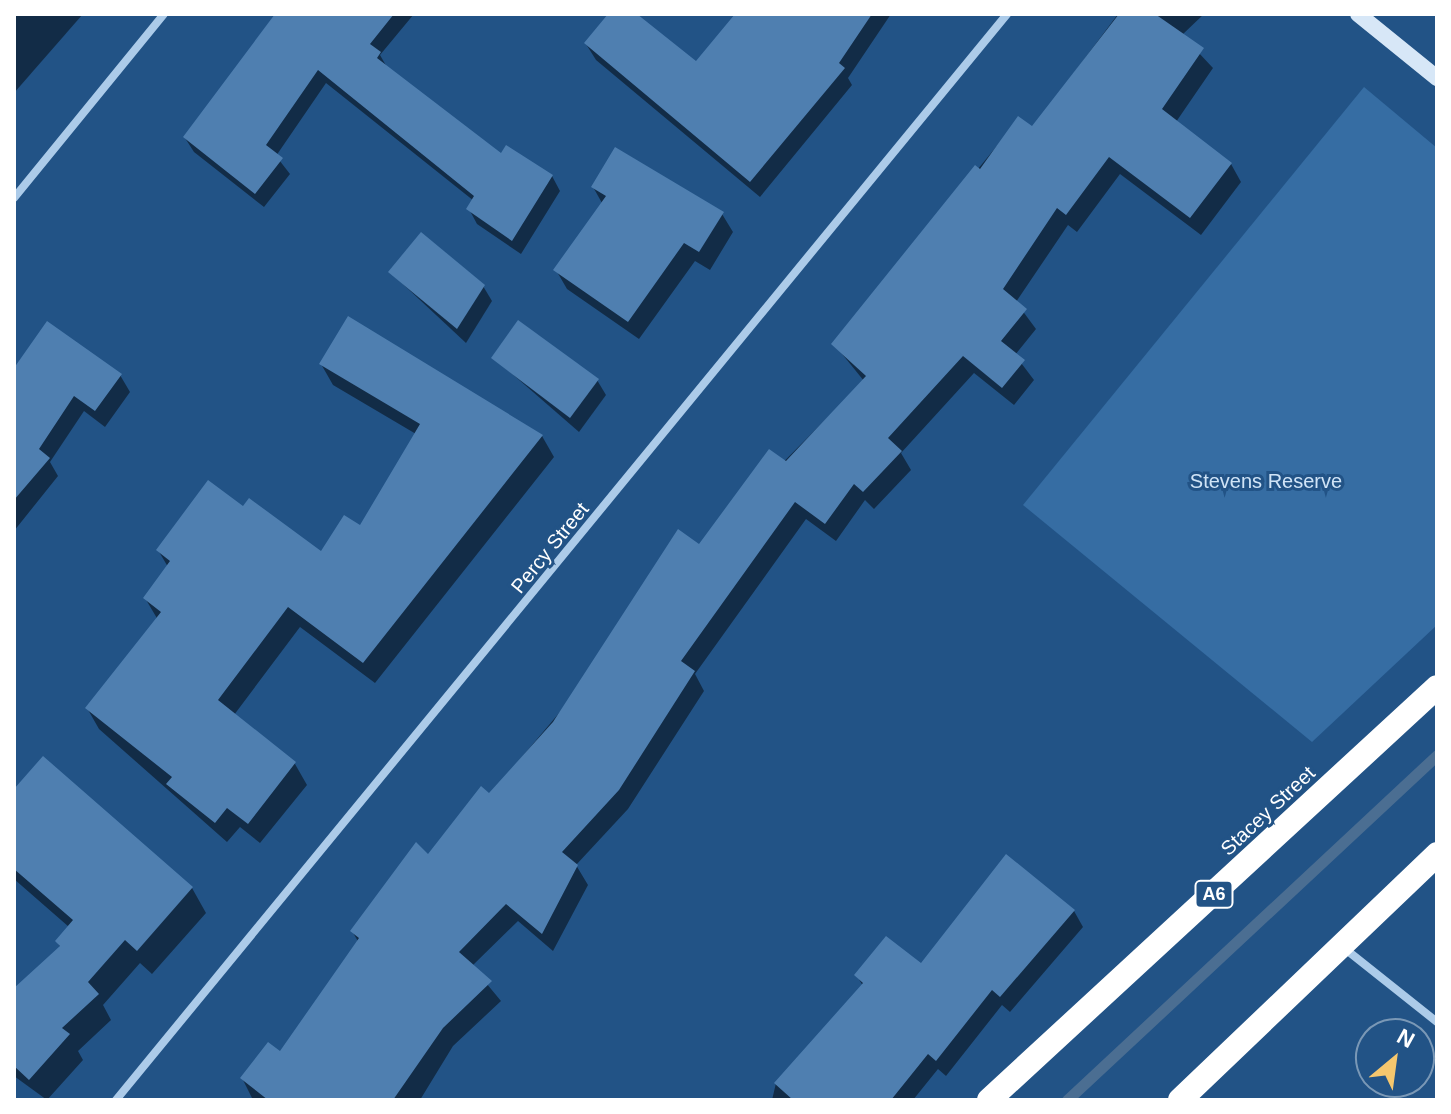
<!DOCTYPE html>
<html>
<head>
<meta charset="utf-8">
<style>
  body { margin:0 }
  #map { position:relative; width:1451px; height:1114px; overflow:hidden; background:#225386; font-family:Helvetica,sans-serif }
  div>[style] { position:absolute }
  .green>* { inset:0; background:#366da3 }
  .shadow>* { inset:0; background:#0007 }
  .stream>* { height:11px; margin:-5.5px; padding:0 5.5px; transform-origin:5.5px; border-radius:5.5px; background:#4b6e92 }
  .building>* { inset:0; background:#4f7fb0 }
  .street>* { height:8px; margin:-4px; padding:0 4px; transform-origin:4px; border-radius:4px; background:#accbe9 }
  .secondary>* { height:16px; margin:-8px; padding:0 8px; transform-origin:8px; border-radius:8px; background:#d7e7f7 }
  .highway>* { height:24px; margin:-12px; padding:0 12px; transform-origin:12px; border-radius:12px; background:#fff }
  span { translate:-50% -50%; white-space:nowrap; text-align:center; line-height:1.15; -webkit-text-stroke:6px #225386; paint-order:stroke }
  .shield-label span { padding:2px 6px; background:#225386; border:2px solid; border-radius:6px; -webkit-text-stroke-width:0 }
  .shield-label { font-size:18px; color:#fff; font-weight:700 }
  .park-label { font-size:20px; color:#d0e4f7 }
  .street-label { font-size:20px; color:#fff }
  .frame { position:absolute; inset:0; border:16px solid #fff; pointer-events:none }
  .north { position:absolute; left:1355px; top:1018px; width:80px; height:80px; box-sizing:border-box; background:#225386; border:2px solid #7a98b6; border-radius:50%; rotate:29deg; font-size:22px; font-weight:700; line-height:32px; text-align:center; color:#fff }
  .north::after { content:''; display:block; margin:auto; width:28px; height:36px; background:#f5c76e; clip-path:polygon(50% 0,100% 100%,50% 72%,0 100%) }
</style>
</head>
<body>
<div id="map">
  <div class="green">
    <div style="clip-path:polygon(1364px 87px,1437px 148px,1437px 625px,1312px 742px,1023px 505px)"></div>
  </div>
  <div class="shadow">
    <div style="clip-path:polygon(14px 14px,83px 14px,14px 93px)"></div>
    <div style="clip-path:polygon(277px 14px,414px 14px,380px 55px,388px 69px,502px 156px,552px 176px,560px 191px,521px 254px,477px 224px,469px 209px,474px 201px,326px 83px,276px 156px,290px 174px,264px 207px,194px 152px,185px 138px)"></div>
    <div style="clip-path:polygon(611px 14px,634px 14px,696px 64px,737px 14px,891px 14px,848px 78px,852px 85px,760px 197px,596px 60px,586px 44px)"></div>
    <div style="clip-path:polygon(1118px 14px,1204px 14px,1182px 35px,1213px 68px,1176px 122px,1231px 164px,1241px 182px,1201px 235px,1120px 174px,1077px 232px,1068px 225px,1016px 302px,1036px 329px,1015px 355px,1034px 380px,1014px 405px,974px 373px,901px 453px,911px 470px,874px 509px,865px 500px,836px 541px,806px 519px,695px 674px,704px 691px,628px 809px,576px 865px,588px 885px,553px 951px,518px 921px,472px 966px,501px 1001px,453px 1046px,420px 1100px,253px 1100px,242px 1078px,281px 1054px,359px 943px,352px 931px,489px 796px,700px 546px,864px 381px,834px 344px,1019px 119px,1032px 129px)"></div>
    <div style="clip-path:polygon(593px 187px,722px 214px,733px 232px,710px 270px,695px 261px,639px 339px,567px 289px,556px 270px,602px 203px)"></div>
    <div style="clip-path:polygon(390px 272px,483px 286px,492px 301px,466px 343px)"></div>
    <div style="clip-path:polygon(494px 358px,597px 380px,606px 395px,579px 432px)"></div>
    <div style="clip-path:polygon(321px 364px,542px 436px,554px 457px,375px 683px,300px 627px,234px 715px,295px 764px,307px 785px,260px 843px,240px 827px,227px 842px,99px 729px,87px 708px,158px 620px,145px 598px,168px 567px,158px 550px,243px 508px,322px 554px,360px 528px,416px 434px,333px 385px)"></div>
    <div style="clip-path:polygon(14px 371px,120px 375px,130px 392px,105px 427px,84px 411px,50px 462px,58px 476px,14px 531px)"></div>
    <div style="clip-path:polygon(14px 792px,192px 888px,206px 913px,152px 974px,140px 963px,103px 1005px,111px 1020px,78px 1051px,83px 1060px,47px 1100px,14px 1076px,14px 995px,61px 948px,57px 942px,69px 927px,14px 879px)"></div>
    <div style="clip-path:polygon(1074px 911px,1083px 927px,1010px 1012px,1002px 1005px,946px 1076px,938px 1069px,913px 1100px,772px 1100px,776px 1083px,863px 986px,857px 976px,921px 966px)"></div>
  </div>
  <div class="stream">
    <div style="left:1067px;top:1100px;width:506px;rotate:-43deg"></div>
  </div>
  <div class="building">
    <div style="clip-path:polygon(275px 14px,394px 14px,370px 44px,381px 52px,377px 58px,501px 153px,506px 145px,553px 175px,512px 241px,466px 209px,474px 196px,318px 70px,266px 145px,283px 158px,255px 194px,183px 137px)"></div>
    <div style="clip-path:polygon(608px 14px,637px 14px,696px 61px,735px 14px,872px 14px,839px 63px,845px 68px,750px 182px,584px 43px)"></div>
    <div style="clip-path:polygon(1119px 14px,1155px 14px,1204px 48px,1162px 109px,1232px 163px,1190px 218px,1109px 157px,1066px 215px,1057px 208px,1003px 289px,1027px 309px,1001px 341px,1025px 360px,1002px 388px,963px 356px,888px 438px,902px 451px,863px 492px,854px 484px,825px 524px,795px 502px,681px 661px,695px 671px,619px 790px,562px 852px,578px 865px,542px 934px,506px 904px,459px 952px,492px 981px,443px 1028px,393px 1100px,268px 1100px,240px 1078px,268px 1042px,280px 1051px,359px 938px,350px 931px,416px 842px,428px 854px,481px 786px,489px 793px,553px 722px,678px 529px,699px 544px,769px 449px,786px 461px,866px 376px,831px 344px,975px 165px,980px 169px,1018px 116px,1032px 126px)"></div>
    <div style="clip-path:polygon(615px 147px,724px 212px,699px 252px,684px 243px,628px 322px,553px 270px,606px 196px,591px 187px)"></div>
    <div style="clip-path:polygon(421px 232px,485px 285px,457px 329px,388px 272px)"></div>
    <div style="clip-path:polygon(348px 316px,543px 435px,363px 663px,288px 607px,218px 700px,296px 762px,248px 824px,227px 808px,215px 823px,166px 784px,172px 777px,85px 708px,161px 612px,143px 598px,170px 561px,156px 550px,208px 480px,243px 506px,249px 498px,321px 551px,344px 515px,360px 525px,420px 424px,319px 364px)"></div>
    <div style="clip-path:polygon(518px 320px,599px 379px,570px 418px,491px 358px)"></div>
    <div style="clip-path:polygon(47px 321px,122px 374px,95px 411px,74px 396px,39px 449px,50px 458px,14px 500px,14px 368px)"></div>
    <div style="clip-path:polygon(43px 756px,193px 887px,137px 951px,125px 940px,88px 982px,99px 994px,62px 1028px,70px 1034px,29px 1080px,14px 1066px,14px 988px,60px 946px,55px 941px,73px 920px,14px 869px,14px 789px)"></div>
    <div style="clip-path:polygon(1006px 854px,1075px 910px,1000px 997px,992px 990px,936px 1061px,928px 1054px,891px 1100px,793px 1100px,774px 1083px,863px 983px,854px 975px,886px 936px,921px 963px)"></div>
  </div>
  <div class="street">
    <div style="left:14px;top:198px;width:237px;rotate:-50.8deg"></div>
    <div style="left:1344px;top:948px;width:119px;rotate:38.5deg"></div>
    <div style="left:116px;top:1100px;width:1405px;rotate:-50.63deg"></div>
  </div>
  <div class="secondary">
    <div style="left:1358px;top:14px;width:102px;rotate:39deg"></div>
  </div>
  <div class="highway">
    <div style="left:989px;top:1100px;width:609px;rotate:-42.67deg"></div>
    <div style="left:1180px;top:1100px;width:356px;rotate:-43.7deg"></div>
  </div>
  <div class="shield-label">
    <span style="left:1214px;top:894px">A6</span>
  </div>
  <div class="park-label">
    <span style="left:1266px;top:481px">Stevens Reserve</span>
  </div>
  <div class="street-label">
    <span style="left:550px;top:548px;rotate:-51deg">Percy Street</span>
    <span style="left:1268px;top:811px;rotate:-43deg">Stacey Street</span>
  </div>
  <div class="frame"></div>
  <div class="north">N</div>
</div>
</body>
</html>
